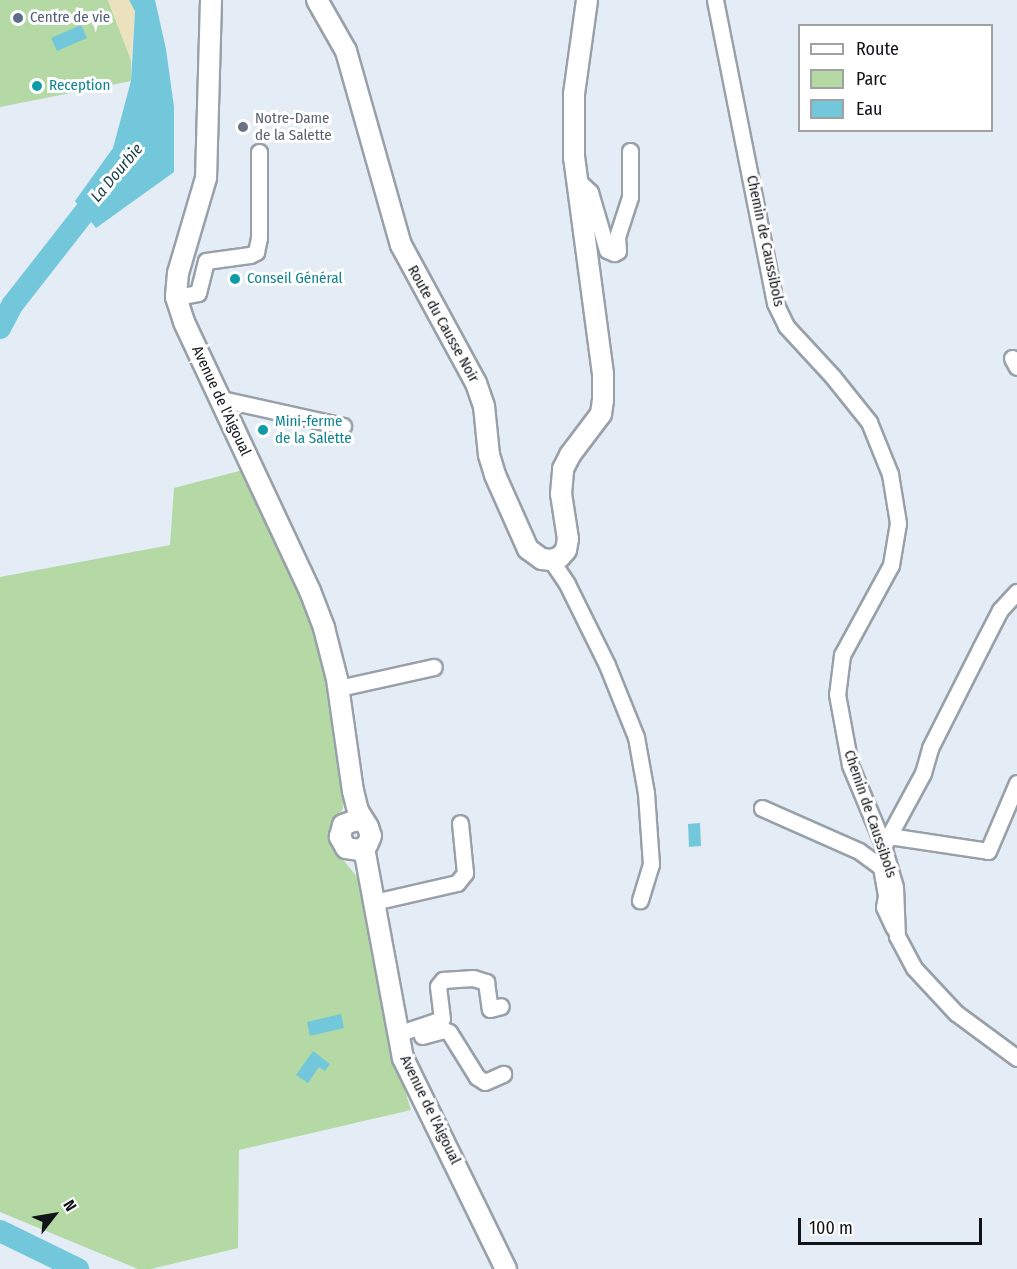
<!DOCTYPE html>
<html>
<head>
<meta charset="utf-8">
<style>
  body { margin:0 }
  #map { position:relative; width:1017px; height:1269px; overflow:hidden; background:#e4ecf6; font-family:"Fira Sans Condensed",sans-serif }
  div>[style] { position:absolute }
  .green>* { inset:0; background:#b4d9a4 }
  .sand>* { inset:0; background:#ebe1bc }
  .water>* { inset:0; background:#72c7db }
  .river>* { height:22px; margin:-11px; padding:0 11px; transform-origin:11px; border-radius:11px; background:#72c7db }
  .roads { filter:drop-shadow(2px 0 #98a0a9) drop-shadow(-2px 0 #98a0a9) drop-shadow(0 2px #98a0a9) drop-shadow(0 -2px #98a0a9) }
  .street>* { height:15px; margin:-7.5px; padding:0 7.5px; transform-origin:7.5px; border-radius:7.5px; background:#fff }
  .secondary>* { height:20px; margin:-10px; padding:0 10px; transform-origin:10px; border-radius:10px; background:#fff }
  .dots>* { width:16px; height:16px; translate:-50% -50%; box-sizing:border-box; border:3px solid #fff; border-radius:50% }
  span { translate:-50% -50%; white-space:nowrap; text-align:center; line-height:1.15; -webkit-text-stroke:6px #fff; paint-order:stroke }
  .service-label { font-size:15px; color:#4e5e75 }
  .left { translate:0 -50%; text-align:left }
  .culture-label { font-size:15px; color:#0d838f }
  .worship-label { font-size:15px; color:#5b616d }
  .street-label { font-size:15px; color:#111418 }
  .water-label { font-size:16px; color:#163e47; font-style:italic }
  .legend { position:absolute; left:798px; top:24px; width:195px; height:108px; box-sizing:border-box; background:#fff; border:2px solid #a0a1a3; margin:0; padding:8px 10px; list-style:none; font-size:18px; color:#111418 }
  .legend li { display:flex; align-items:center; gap:12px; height:30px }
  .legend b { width:30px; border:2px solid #a0a1a3 }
  .north { position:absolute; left:24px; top:1185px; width:60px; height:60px; -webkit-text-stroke:4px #fff; paint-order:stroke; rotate:59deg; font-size:16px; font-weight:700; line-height:24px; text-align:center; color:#111418 }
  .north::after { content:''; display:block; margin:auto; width:21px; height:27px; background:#111418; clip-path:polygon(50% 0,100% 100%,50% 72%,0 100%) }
  .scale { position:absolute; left:798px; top:1218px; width:184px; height:27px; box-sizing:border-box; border:3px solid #111418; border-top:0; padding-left:8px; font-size:18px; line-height:21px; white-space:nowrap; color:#111418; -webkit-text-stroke:4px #fff; paint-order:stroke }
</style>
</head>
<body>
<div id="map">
  <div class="green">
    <div style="clip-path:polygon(0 0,108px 0,131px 60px,131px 81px,0 107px)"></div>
    <div style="clip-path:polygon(243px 470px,316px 633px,341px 757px,344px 787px,343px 808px,328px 841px,362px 883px,390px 1042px,411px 1110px,239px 1150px,238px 1248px,151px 1269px,138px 1269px,0 1212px,0 577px,170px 545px,174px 488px)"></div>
  </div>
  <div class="sand">
    <div style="clip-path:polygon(108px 0,129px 0,135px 11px,131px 60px)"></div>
  </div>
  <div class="water">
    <div style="clip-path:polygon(129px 0,155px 0,166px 49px,174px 107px,174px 172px,96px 228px,75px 201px,113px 148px,131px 81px,135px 11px)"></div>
    <div style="clip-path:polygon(81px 25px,87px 38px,57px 51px,51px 38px)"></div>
    <div style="clip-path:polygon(700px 823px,701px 846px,689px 847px,688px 824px)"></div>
    <div style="clip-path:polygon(341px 1014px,344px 1028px,310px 1036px,307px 1022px)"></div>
    <div style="clip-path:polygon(313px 1051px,330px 1064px,325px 1071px,319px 1067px,308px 1083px,296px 1075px)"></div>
  </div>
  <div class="river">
    <div style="left:0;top:328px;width:27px;rotate:-62deg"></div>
    <div style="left:13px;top:304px;width:145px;rotate:-52deg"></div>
    <div style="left:0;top:1231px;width:87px;rotate:26deg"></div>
  </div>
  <div class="roads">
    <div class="street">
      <div style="left:715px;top:0;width:309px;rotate:78.8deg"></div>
      <div style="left:775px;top:303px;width:25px;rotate:64deg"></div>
      <div style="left:786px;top:326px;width:69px;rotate:47.3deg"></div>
      <div style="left:833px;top:377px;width:58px;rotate:51.3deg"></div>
      <div style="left:869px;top:422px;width:56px;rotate:68deg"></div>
      <div style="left:890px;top:474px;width:50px;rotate:80.7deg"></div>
      <div style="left:898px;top:523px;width:43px;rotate:99.5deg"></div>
      <div style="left:891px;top:565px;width:102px;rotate:118.6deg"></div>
      <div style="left:842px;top:655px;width:39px;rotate:97deg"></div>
      <div style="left:837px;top:694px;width:72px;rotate:79.6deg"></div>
      <div style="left:850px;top:765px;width:80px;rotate:67.3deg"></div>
      <div style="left:881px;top:839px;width:50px;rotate:73.7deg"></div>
      <div style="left:895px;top:887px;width:49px;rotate:87.7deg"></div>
      <div style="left:897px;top:936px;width:36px;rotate:62deg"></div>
      <div style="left:914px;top:968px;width:62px;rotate:47deg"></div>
      <div style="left:956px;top:1013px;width:76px;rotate:36.4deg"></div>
      <div style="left:576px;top:179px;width:19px;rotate:43deg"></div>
      <div style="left:590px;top:192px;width:60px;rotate:73.7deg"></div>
      <div style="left:607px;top:250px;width:8px;rotate:23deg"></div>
      <div style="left:614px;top:253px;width:4px;rotate:-27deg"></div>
      <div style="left:618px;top:251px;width:14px;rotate:-94deg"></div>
      <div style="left:617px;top:237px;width:42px;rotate:-72deg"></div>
      <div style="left:630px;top:197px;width:46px;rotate:-90deg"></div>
      <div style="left:176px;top:297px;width:22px;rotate:-10deg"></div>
      <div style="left:198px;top:293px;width:33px;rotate:-76deg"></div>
      <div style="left:206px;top:261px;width:44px;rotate:-7.8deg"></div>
      <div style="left:250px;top:255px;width:7px;rotate:-27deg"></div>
      <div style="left:256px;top:252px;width:14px;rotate:-78deg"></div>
      <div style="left:259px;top:238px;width:86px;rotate:-90deg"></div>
      <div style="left:1012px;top:358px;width:10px;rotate:61deg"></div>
      <div style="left:221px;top:399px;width:125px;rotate:12.5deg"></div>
      <div style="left:551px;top:560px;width:29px;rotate:56deg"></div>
      <div style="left:567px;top:584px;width:90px;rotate:63.7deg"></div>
      <div style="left:607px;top:665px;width:78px;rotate:68.1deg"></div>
      <div style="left:636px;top:737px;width:57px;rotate:79.9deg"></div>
      <div style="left:646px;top:793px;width:71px;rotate:86deg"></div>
      <div style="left:651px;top:864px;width:38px;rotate:107deg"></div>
      <div style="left:339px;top:688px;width:97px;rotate:-12.5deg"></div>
      <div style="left:762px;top:808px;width:106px;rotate:23.9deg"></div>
      <div style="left:859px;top:851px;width:27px;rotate:36deg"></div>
      <div style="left:881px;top:867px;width:29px;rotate:80deg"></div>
      <div style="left:886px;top:896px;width:11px;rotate:100deg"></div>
      <div style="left:884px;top:907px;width:23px;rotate:65deg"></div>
      <div style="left:889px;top:836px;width:100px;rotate:8.6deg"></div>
      <div style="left:988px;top:851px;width:74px;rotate:-66.9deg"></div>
      <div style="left:883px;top:847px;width:84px;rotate:-61.6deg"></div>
      <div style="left:923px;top:773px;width:26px;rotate:-74deg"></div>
      <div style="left:930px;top:748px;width:113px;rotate:-63.2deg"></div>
      <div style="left:981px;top:647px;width:42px;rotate:-62.8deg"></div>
      <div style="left:1000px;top:610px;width:25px;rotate:-47deg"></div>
      <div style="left:374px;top:902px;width:85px;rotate:-12.9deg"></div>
      <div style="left:457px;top:883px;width:13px;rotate:-51deg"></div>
      <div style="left:465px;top:873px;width:50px;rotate:-95.7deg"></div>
      <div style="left:397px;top:1034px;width:47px;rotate:-18.4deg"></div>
      <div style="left:442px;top:1019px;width:33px;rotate:-97deg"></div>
      <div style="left:438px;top:986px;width:8px;rotate:-50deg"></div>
      <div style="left:443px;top:980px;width:30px;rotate:-4deg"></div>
      <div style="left:473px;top:978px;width:14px;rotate:17deg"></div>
      <div style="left:486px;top:982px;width:27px;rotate:82deg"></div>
      <div style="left:490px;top:1009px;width:11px;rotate:-15deg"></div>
      <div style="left:422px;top:1036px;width:23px;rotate:-15deg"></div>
      <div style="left:444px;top:1030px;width:5px;rotate:22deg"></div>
      <div style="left:449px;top:1032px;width:53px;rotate:58.1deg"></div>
      <div style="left:477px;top:1077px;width:9px;rotate:32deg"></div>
      <div style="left:485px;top:1082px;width:20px;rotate:-24deg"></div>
    </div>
    <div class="secondary">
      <div style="left:211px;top:0;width:178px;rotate:91.6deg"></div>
      <div style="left:206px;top:178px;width:99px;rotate:106.4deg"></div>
      <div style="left:178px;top:273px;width:24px;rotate:95deg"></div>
      <div style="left:176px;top:297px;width:26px;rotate:72deg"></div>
      <div style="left:184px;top:322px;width:297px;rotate:64.9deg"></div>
      <div style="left:310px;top:591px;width:40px;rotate:69deg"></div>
      <div style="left:324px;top:628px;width:53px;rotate:75.7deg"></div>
      <div style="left:337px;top:679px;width:113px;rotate:81.9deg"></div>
      <div style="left:353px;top:791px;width:21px;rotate:76deg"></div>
      <div style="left:358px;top:811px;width:19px;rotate:58deg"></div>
      <div style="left:368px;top:827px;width:9px;rotate:72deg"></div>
      <div style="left:371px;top:836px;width:10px;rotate:114deg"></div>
      <div style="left:367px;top:845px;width:9px;rotate:144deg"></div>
      <div style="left:360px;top:850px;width:14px;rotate:-172deg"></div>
      <div style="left:346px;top:848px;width:13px;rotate:-119deg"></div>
      <div style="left:340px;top:837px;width:12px;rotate:-76deg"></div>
      <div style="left:343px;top:825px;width:14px;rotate:-21deg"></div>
      <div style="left:356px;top:820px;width:9px;rotate:18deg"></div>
      <div style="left:317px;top:0;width:59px;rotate:60.4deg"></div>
      <div style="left:346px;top:51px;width:202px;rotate:74.2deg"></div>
      <div style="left:401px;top:245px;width:157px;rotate:61.5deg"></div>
      <div style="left:476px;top:383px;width:24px;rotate:71deg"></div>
      <div style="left:484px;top:406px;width:49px;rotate:84.2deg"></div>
      <div style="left:489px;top:455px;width:21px;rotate:73deg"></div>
      <div style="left:495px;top:475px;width:81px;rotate:66deg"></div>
      <div style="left:528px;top:549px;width:17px;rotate:36deg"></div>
      <div style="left:542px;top:559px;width:9px;rotate:6deg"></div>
      <div style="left:551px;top:560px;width:9px;rotate:-18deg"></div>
      <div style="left:560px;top:557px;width:9px;rotate:-49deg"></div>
      <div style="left:566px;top:550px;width:11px;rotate:-80deg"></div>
      <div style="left:568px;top:539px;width:46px;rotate:-98.8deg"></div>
      <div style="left:561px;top:494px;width:25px;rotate:-85deg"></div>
      <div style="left:563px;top:469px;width:16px;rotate:-63deg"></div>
      <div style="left:570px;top:455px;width:51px;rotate:-52.9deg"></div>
      <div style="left:601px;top:414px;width:14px;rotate:-82deg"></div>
      <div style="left:603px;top:400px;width:26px;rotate:-90deg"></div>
      <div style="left:603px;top:374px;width:218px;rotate:-97.6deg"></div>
      <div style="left:574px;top:158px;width:64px;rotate:-90deg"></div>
      <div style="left:574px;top:94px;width:95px;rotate:-82.1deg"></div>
      <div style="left:364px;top:848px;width:214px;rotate:79.5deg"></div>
      <div style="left:403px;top:1058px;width:235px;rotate:64deg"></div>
    </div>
  </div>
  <div class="dots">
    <div style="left:18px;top:18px;background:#5c6f8a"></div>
    <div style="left:37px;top:86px;background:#0f9aa8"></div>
    <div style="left:243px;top:127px;background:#6b7280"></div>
    <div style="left:235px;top:279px;background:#0f9aa8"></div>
    <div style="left:263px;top:430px;background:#0f9aa8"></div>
  </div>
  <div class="service-label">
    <span class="left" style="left:30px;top:18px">Centre de vie</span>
  </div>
  <div class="culture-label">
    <span class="left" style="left:49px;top:86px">Reception</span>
    <span class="left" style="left:247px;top:279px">Conseil Général</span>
    <span class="left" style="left:275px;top:430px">Mini-ferme<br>de la Salette</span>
  </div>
  <div class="worship-label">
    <span class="left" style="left:255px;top:127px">Notre-Dame<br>de la Salette</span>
  </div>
  <div class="street-label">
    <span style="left:765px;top:241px;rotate:78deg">Chemin de Caussibols</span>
    <span style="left:443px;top:324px;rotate:61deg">Route du Causse Noir</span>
    <span style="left:221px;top:401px;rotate:65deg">Avenue de l'Aigoual</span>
    <span style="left:870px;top:814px;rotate:71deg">Chemin de Caussibols</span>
    <span style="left:430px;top:1110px;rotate:64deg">Avenue de l'Aigoual</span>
  </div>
  <div class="water-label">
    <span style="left:117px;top:173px;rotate:-50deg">La Dourbie</span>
  </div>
  <ul class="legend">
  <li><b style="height:8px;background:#fff"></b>Route</li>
  <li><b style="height:16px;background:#b4d9a4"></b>Parc</li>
  <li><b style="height:16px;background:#72c7db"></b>Eau</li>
  </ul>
  <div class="north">N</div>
  <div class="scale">100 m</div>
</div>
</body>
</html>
